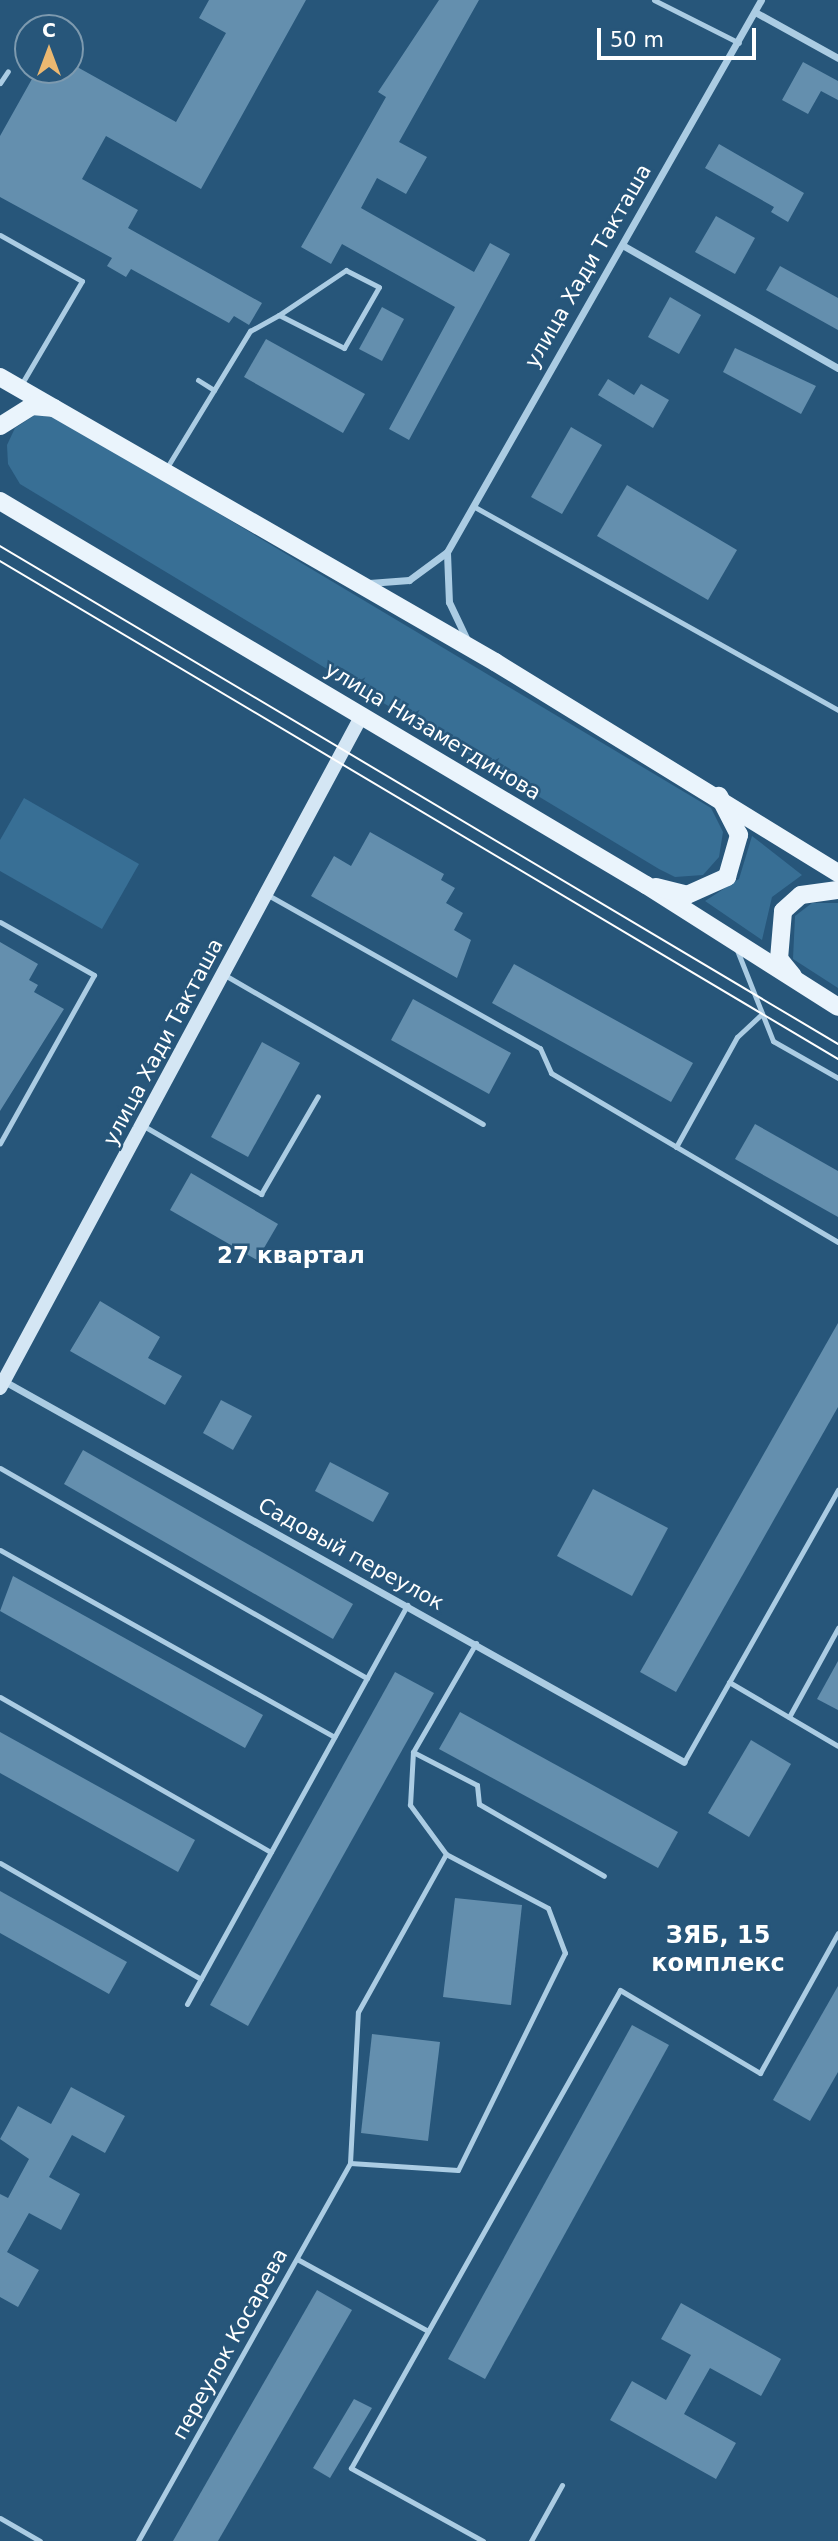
<!DOCTYPE html>
<html>
<head>
<meta charset="utf-8">
<style>
  body { margin:0 }
  #map { position:relative; width:838px; height:2541px; overflow:hidden; background:#27567a; font-family:"DejaVu Sans",sans-serif }
  div>[style] { position:absolute }
  .green>* { inset:0; background:#386f95 }
  .building>* { inset:0; background:#648fae }
  .service>* { height:5px; margin:-2.5px; padding:0 2.5px; transform-origin:2.5px; border-radius:2.5px; background:#abcce3 }
  .minor>* { height:7px; margin:-3.5px; padding:0 3.5px; transform-origin:3.5px; border-radius:3.5px; background:#abcce3 }
  .secondary>* { height:14px; margin:-7px; padding:0 7px; transform-origin:7px; border-radius:7px; background:#d4e6f4 }
  .primary>* { height:18px; margin:-9px; padding:0 9px; transform-origin:9px; border-radius:9px; background:#eaf4fc }
  .tram>* { height:2px; margin:-1px; padding:0 1px; transform-origin:1px; border-radius:1px; background:#fff }
  span { translate:-50% -50%; white-space:nowrap; text-align:center; line-height:1.15; -webkit-text-stroke:5px #27567a; paint-order:stroke }
  .street-label { font-size:21px; color:#fff }
  .neighbourhood-label { font-size:23px; color:#fff; font-weight:700 }
  .quarter-label { font-size:24px; color:#fff; font-weight:700 }
  .north { position:absolute; left:14px; top:14px; width:70px; height:70px; box-sizing:border-box; background:#27567a; border:2px solid #7d9aaf; border-radius:50%; rotate:0deg; font-size:19px; font-weight:700; line-height:28px; text-align:center; color:#fff }
  .north::after { content:''; display:block; margin:auto; width:24px; height:32px; background:#ebb871; clip-path:polygon(50% 0,100% 100%,50% 72%,0 100%) }
  .scale { position:absolute; left:597px; top:28px; width:159px; height:32px; box-sizing:border-box; border:4px solid #fff; border-top:0; padding-left:9px; font-size:21px; line-height:24px; white-space:nowrap; color:#fff; -webkit-text-stroke:5px #27567a; paint-order:stroke }
</style>
</head>
<body>
<div id="map">
  <div class="green">
    <div style="clip-path:polygon(35px 415px,59px 418px,711px 808px,723px 832px,719px 857px,703px 875px,675px 877px,659px 869px,20px 484px,8px 464px,7px 445px,15px 428px)"></div>
    <div style="clip-path:polygon(24px 798px,139px 864px,102px 929px,0 871px,0 840px)"></div>
    <div style="clip-path:polygon(752px 836px,802px 875px,772px 897px,762px 940px,705px 901px,739px 879px)"></div>
    <div style="clip-path:polygon(812px 903px,838px 903px,838px 988px,793px 959px,795px 916px)"></div>
  </div>
  <div class="building">
    <div style="clip-path:polygon(209px 0,306px 0,201px 189px,106px 136px,82px 179px,138px 210px,128px 228px,262px 303px,249px 325px,234px 316px,229px 323px,131px 269px,126px 277px,107px 266px,112px 258px,0 197px,0 136px,37px 70px,70px 70px,70px 63px,176px 122px,226px 33px,199px 18px)"></div>
    <div style="clip-path:polygon(439px 0,479px 0,399px 142px,427px 157px,406px 194px,377px 178px,361px 208px,474px 272px,490px 243px,510px 254px,409px 440px,389px 429px,455px 307px,342px 244px,331px 264px,301px 247px,386px 97px,378px 92px)"></div>
    <div style="clip-path:polygon(803px 62px,838px 81px,838px 100px,821px 91px,808px 114px,782px 100px)"></div>
    <div style="clip-path:polygon(719px 144px,804px 193px,788px 222px,771px 212px,774px 207px,705px 168px)"></div>
    <div style="clip-path:polygon(716px 216px,755px 238px,735px 274px,695px 252px)"></div>
    <div style="clip-path:polygon(780px 266px,838px 298px,838px 330px,766px 290px)"></div>
    <div style="clip-path:polygon(670px 297px,701px 315px,679px 354px,648px 337px)"></div>
    <div style="clip-path:polygon(382px 307px,404px 319px,382px 361px,359px 349px)"></div>
    <div style="clip-path:polygon(266px 339px,365px 394px,343px 433px,244px 377px)"></div>
    <div style="clip-path:polygon(735px 348px,816px 386px,801px 414px,723px 372px)"></div>
    <div style="clip-path:polygon(608px 379px,634px 395px,641px 384px,669px 400px,653px 428px,598px 395px)"></div>
    <div style="clip-path:polygon(571px 427px,602px 445px,562px 514px,531px 497px)"></div>
    <div style="clip-path:polygon(627px 485px,737px 550px,708px 600px,597px 536px)"></div>
    <div style="clip-path:polygon(370px 832px,444px 874px,441px 880px,455px 888px,446px 903px,463px 913px,454px 930px,471px 940px,457px 978px,311px 896px,334px 856px,351px 866px)"></div>
    <div style="clip-path:polygon(0 942px,38px 964px,29px 980px,38px 985px,34px 992px,64px 1009px,0 1111px)"></div>
    <div style="clip-path:polygon(514px 964px,693px 1063px,671px 1102px,492px 1003px)"></div>
    <div style="clip-path:polygon(413px 999px,511px 1053px,489px 1094px,391px 1040px)"></div>
    <div style="clip-path:polygon(262px 1042px,300px 1063px,248px 1157px,211px 1137px)"></div>
    <div style="clip-path:polygon(755px 1124px,838px 1171px,838px 1217px,735px 1159px)"></div>
    <div style="clip-path:polygon(191px 1173px,278px 1224px,257px 1260px,170px 1210px)"></div>
    <div style="clip-path:polygon(100px 1301px,160px 1337px,148px 1358px,182px 1376px,165px 1405px,70px 1351px)"></div>
    <div style="clip-path:polygon(838px 1323px,838px 1407px,676px 1692px,640px 1672px)"></div>
    <div style="clip-path:polygon(221px 1400px,252px 1416px,233px 1450px,203px 1433px)"></div>
    <div style="clip-path:polygon(83px 1450px,353px 1604px,333px 1639px,64px 1484px)"></div>
    <div style="clip-path:polygon(330px 1462px,389px 1493px,373px 1522px,315px 1491px)"></div>
    <div style="clip-path:polygon(593px 1489px,668px 1528px,632px 1596px,557px 1556px)"></div>
    <div style="clip-path:polygon(13px 1576px,263px 1715px,245px 1748px,0 1611px)"></div>
    <div style="clip-path:polygon(838px 1661px,838px 1710px,817px 1699px)"></div>
    <div style="clip-path:polygon(395px 1672px,434px 1693px,248px 2026px,210px 2005px)"></div>
    <div style="clip-path:polygon(460px 1712px,678px 1832px,658px 1868px,439px 1749px)"></div>
    <div style="clip-path:polygon(0 1732px,195px 1840px,178px 1872px,0 1773px)"></div>
    <div style="clip-path:polygon(751px 1740px,791px 1764px,749px 1837px,708px 1813px)"></div>
    <div style="clip-path:polygon(0 1891px,127px 1962px,109px 1994px,0 1933px)"></div>
    <div style="clip-path:polygon(455px 1898px,522px 1905px,511px 2005px,443px 1997px)"></div>
    <div style="clip-path:polygon(838px 1986px,838px 2072px,810px 2121px,773px 2100px)"></div>
    <div style="clip-path:polygon(632px 2025px,669px 2045px,485px 2379px,448px 2359px)"></div>
    <div style="clip-path:polygon(372px 2034px,440px 2042px,428px 2141px,361px 2133px)"></div>
    <div style="clip-path:polygon(71px 2087px,125px 2116px,105px 2153px,72px 2135px,49px 2177px,80px 2194px,61px 2230px,29px 2213px,7px 2252px,39px 2270px,18px 2307px,0 2297px,0 2194px,8px 2198px,29px 2159px,0 2139px,18px 2106px,51px 2124px)"></div>
    <div style="clip-path:polygon(317px 2290px,352px 2310px,218px 2541px,173px 2541px)"></div>
    <div style="clip-path:polygon(681px 2303px,781px 2359px,761px 2396px,710px 2368px,684px 2414px,736px 2443px,716px 2479px,610px 2420px,632px 2381px,666px 2400px,691px 2355px,661px 2339px)"></div>
    <div style="clip-path:polygon(354px 2399px,372px 2408px,330px 2478px,313px 2468px)"></div>
  </div>
  <div class="service">
    <div style="left:654px;top:0;width:95px;rotate:26.8deg"></div>
    <div style="left:0;top:83px;width:14px;rotate:-56deg"></div>
    <div style="left:0;top:235px;width:94px;rotate:29.3deg"></div>
    <div style="left:82px;top:281px;width:121px;rotate:120.4deg"></div>
    <div style="left:198px;top:380px;width:19px;rotate:32deg"></div>
    <div style="left:166px;top:469px;width:162px;rotate:-58.7deg"></div>
    <div style="left:250px;top:331px;width:33px;rotate:-29deg"></div>
    <div style="left:279px;top:315px;width:73px;rotate:26.9deg"></div>
    <div style="left:344px;top:348px;width:70px;rotate:-60.2deg"></div>
    <div style="left:379px;top:287px;width:37px;rotate:-153deg"></div>
    <div style="left:346px;top:270px;width:81px;rotate:146.1deg"></div>
    <div style="left:473px;top:506px;width:418px;rotate:29.2deg"></div>
    <div style="left:268px;top:895px;width:312px;rotate:29.4deg"></div>
    <div style="left:540px;top:1048px;width:27px;rotate:66deg"></div>
    <div style="left:551px;top:1073px;width:333px;rotate:30.5deg"></div>
    <div style="left:0;top:922px;width:108px;rotate:29.4deg"></div>
    <div style="left:94px;top:975px;width:193px;rotate:119.2deg"></div>
    <div style="left:737px;top:950px;width:98px;rotate:68.4deg"></div>
    <div style="left:773px;top:1041px;width:75px;rotate:29.6deg"></div>
    <div style="left:223px;top:974px;width:300px;rotate:30deg"></div>
    <div style="left:142px;top:1125px;width:138px;rotate:30.1deg"></div>
    <div style="left:261px;top:1194px;width:113px;rotate:-59.8deg"></div>
    <div style="left:676px;top:1147px;width:126px;rotate:-61deg"></div>
    <div style="left:737px;top:1037px;width:34px;rotate:-43deg"></div>
    <div style="left:0;top:1468px;width:423px;rotate:29.8deg"></div>
    <div style="left:0;top:1550px;width:383px;rotate:29.2deg"></div>
    <div style="left:476px;top:1643px;width:126px;rotate:120deg"></div>
    <div style="left:413px;top:1752px;width:72px;rotate:27.3deg"></div>
    <div style="left:477px;top:1785px;width:19px;rotate:84deg"></div>
    <div style="left:479px;top:1804px;width:144px;rotate:29.9deg"></div>
    <div style="left:729px;top:1682px;width:126px;rotate:30.4deg"></div>
    <div style="left:0;top:1697px;width:312px;rotate:29.8deg"></div>
    <div style="left:789px;top:1717px;width:102px;rotate:-61.2deg"></div>
    <div style="left:684px;top:1762px;width:313px;rotate:-60.5deg"></div>
    <div style="left:0;top:1863px;width:232px;rotate:30deg"></div>
    <div style="left:187px;top:2004px;width:456px;rotate:-61.1deg"></div>
    <div style="left:350px;top:2163px;width:108px;rotate:3.7deg"></div>
    <div style="left:458px;top:2170px;width:242px;rotate:-63.8deg"></div>
    <div style="left:565px;top:1953px;width:48px;rotate:-110.7deg"></div>
    <div style="left:548px;top:1908px;width:115px;rotate:-152.1deg"></div>
    <div style="left:297px;top:2259px;width:149px;rotate:28.8deg"></div>
    <div style="left:0;top:2518px;width:46px;rotate:29.9deg"></div>
    <div style="left:138px;top:2541px;width:433px;rotate:-60.7deg"></div>
    <div style="left:350px;top:2163px;width:151px;rotate:-87deg"></div>
    <div style="left:358px;top:2012px;width:181px;rotate:-60.9deg"></div>
    <div style="left:446px;top:1854px;width:61px;rotate:-126.3deg"></div>
    <div style="left:410px;top:1805px;width:53px;rotate:-86.8deg"></div>
    <div style="left:483px;top:2541px;width:151px;rotate:-151.1deg"></div>
    <div style="left:351px;top:2468px;width:548px;rotate:-60.63deg"></div>
    <div style="left:620px;top:1990px;width:163px;rotate:30.7deg"></div>
    <div style="left:760px;top:2073px;width:160px;rotate:-60.9deg"></div>
    <div style="left:531px;top:2541px;width:64px;rotate:-61deg"></div>
  </div>
  <div class="minor">
    <div style="left:755px;top:12px;width:95px;rotate:29deg"></div>
    <div style="left:624px;top:246px;width:246px;rotate:29.7deg"></div>
    <div style="left:447px;top:553px;width:49px;rotate:87.7deg"></div>
    <div style="left:449px;top:602px;width:44px;rotate:64.6deg"></div>
    <div style="left:369px;top:583px;width:40px;rotate:-4.3deg"></div>
    <div style="left:409px;top:580px;width:47px;rotate:-36.4deg"></div>
    <div style="left:447px;top:552px;width:635px;rotate:-60.37deg"></div>
    <div style="left:4px;top:1381px;width:779px;rotate:29.26deg"></div>
  </div>
  <div class="secondary">
    <div style="left:0;top:1388px;width:764px;rotate:-61.72deg"></div>
  </div>
  <div class="primary">
    <div style="left:0;top:377px;width:571px;rotate:29.93deg"></div>
    <div style="left:495px;top:662px;width:403px;rotate:31.6deg"></div>
    <div style="left:0;top:426px;width:38px;rotate:-32deg"></div>
    <div style="left:32px;top:406px;width:22px;rotate:5deg"></div>
    <div style="left:0;top:501px;width:752px;rotate:30.73deg"></div>
    <div style="left:646px;top:885px;width:227px;rotate:32.4deg"></div>
    <div style="left:656px;top:887px;width:32px;rotate:14deg"></div>
    <div style="left:687px;top:895px;width:44px;rotate:-24.2deg"></div>
    <div style="left:727px;top:877px;width:44px;rotate:-74.1deg"></div>
    <div style="left:739px;top:835px;width:44px;rotate:-117.1deg"></div>
    <div style="left:793px;top:976px;width:22px;rotate:-129deg"></div>
    <div style="left:779px;top:959px;width:48px;rotate:-85.2deg"></div>
    <div style="left:783px;top:911px;width:24px;rotate:-42deg"></div>
    <div style="left:801px;top:895px;width:37px;rotate:-8deg"></div>
  </div>
  <div class="tram">
    <div style="left:0;top:546px;width:975px;rotate:30.72deg"></div>
    <div style="left:0;top:561px;width:975px;rotate:30.72deg"></div>
  </div>
  <div class="street-label">
    <span style="left:588px;top:266px;rotate:-60deg">улица Хади Такташа</span>
    <span style="left:433px;top:731px;rotate:31deg">улица Низаметдинова</span>
    <span style="left:163px;top:1042px;rotate:-62deg">улица Хади Такташа</span>
    <span style="left:351px;top:1554px;rotate:29deg">Садовый переулок</span>
    <span style="left:230px;top:2344px;rotate:-61deg">переулок Косарева</span>
  </div>
  <div class="neighbourhood-label">
    <span style="left:291px;top:1255px">27 квартал</span>
  </div>
  <div class="quarter-label">
    <span style="left:718px;top:1950px">ЗЯБ, 15<br>комплекс</span>
  </div>
  <div class="north">С</div>
  <div class="scale">50 m</div>
</div>
</body>
</html>
